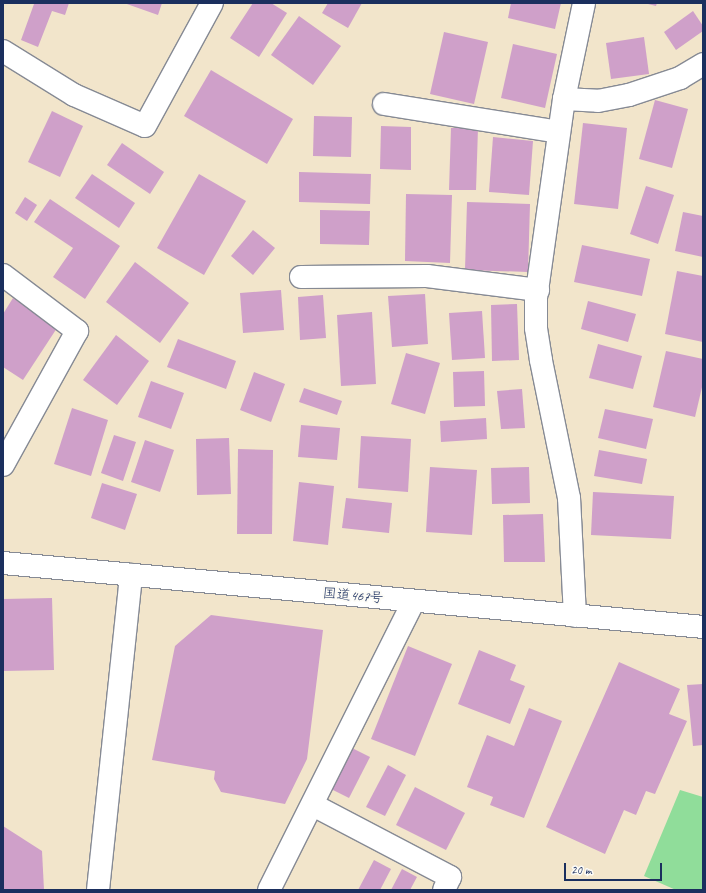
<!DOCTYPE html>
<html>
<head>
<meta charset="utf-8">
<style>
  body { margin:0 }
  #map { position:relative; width:706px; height:893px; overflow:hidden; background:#f2e5cb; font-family:Caveat,"Klee One",sans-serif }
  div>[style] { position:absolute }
  .green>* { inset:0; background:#90dd9a }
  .building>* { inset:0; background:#cfa0c9 }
  .roads { filter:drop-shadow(1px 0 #868a94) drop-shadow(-1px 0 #868a94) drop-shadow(0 1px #868a94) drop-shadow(0 -1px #868a94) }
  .minor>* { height:22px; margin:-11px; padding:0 11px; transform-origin:11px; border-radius:11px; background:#fff }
  .highway>* { height:22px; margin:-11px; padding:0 11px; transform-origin:11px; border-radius:11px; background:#fff }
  span { translate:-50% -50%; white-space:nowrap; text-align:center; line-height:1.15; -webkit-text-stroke:4px #fdfcf7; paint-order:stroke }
  .street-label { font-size:14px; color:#1b2f5e }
  .frame { position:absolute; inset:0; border:4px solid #1b2f5e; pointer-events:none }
  .scale { position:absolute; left:564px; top:863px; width:98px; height:18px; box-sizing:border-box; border:2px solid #1b2f5e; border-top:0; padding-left:5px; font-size:12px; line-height:14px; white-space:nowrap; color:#1b2f5e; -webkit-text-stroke:3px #fdfcf7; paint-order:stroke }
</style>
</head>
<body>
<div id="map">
  <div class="green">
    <div style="clip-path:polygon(680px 790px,703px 797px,703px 890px,676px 890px,644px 876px)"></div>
  </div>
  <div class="building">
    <div style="clip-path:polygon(31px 3px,69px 3px,65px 15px,52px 11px,38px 47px,21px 40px,34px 4px)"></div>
    <div style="clip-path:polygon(124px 3px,162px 3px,158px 15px)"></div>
    <div style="clip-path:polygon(253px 3px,271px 3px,287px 13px,259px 57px,230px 38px)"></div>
    <div style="clip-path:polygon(328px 3px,362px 3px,348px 28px,322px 13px)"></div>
    <div style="clip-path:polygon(511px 3px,561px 3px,555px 29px,508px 18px)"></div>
    <div style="clip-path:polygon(644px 3px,657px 3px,656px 6px)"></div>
    <div style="clip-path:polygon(693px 11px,703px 26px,703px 31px,676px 50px,664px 32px)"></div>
    <div style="clip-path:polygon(299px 16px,341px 46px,313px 85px,271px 55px)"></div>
    <div style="clip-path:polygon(444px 32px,488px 42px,474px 104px,430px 94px)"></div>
    <div style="clip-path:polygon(644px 37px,649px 74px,611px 79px,606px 43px)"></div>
    <div style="clip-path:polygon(513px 44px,557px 54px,545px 108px,501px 98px)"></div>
    <div style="clip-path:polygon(211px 70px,293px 119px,267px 164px,184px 116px)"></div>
    <div style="clip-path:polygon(655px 100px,688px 109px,672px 168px,639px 159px)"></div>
    <div style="clip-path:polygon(52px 111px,83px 126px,60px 177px,28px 162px)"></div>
    <div style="clip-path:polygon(314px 116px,352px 117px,351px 157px,313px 156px)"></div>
    <div style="clip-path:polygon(583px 123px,627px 128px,618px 209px,574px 204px)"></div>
    <div style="clip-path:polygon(381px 126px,411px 127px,411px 170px,380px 169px)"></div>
    <div style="clip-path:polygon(451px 128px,478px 128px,476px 190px,449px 190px)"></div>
    <div style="clip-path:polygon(493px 137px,533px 141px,529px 195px,489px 192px)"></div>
    <div style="clip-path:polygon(122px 143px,164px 172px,150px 194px,107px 165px)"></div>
    <div style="clip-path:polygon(299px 172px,371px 174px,370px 204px,299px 202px)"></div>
    <div style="clip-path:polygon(92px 174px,135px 203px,119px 228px,75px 198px)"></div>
    <div style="clip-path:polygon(199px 174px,246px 201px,204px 275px,157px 248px)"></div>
    <div style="clip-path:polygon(646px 186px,674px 195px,658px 244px,630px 234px)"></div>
    <div style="clip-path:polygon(406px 194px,452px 195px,450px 263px,405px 261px)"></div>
    <div style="clip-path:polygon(25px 197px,37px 205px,27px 221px,15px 213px)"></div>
    <div style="clip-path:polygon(50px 199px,120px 246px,85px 299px,53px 277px,73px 248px,34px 222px)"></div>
    <div style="clip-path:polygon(467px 202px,530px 204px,528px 272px,465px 270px)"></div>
    <div style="clip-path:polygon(320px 210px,370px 211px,369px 245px,320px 244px)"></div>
    <div style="clip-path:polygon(683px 212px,703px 216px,703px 257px,675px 251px)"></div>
    <div style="clip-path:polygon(253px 230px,275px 248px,253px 275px,231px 256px)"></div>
    <div style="clip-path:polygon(582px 245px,650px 259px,642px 296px,574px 282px)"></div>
    <div style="clip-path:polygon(135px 262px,189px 303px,160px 343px,106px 302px)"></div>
    <div style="clip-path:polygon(677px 271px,703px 276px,703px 342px,665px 334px)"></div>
    <div style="clip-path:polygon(281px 290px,284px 330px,243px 333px,240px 293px)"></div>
    <div style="clip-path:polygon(425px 294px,428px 344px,392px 347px,388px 296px)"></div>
    <div style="clip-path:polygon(323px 295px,326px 338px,300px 340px,298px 297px)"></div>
    <div style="clip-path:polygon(13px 298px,57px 328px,23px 380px,3px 367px,3px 314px)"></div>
    <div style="clip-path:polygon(588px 301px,636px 314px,628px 342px,581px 329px)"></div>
    <div style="clip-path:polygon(517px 304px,519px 360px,492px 361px,491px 305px)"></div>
    <div style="clip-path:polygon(482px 311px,485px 358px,452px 360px,449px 313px)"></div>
    <div style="clip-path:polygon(372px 312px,376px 384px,341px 386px,337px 315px)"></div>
    <div style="clip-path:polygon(116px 335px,149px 361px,117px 405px,83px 380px)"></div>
    <div style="clip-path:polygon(178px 339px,236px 361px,226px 389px,167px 367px)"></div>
    <div style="clip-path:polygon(598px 344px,642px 356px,633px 389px,589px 378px)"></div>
    <div style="clip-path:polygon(666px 351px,703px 359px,703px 383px,695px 417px,653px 407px)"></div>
    <div style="clip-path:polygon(406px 353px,440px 363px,425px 414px,391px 404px)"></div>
    <div style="clip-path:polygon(484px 371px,485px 406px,454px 407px,453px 372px)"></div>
    <div style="clip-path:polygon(254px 372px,285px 384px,271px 422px,240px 410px)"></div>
    <div style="clip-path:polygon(151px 381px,184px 393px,171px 429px,138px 417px)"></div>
    <div style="clip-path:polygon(304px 388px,342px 401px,337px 415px,299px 402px)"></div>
    <div style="clip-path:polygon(522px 389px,525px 428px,501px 429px,497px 391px)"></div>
    <div style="clip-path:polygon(72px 408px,108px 420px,91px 476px,54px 464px)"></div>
    <div style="clip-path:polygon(605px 409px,653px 419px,646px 449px,598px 438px)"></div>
    <div style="clip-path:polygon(486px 418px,487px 439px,441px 442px,440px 421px)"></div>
    <div style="clip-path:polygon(301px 425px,340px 428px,337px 460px,298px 457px)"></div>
    <div style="clip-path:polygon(114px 435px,136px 442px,123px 481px,101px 473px)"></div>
    <div style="clip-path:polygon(361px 436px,411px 439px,408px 492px,358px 488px)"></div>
    <div style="clip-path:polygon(229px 438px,231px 494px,197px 495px,196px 439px)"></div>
    <div style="clip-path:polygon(145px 440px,174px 450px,160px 492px,131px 482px)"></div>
    <div style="clip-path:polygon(238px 449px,273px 450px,272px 534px,237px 534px)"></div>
    <div style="clip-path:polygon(599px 450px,647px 459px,642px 484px,594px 476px)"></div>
    <div style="clip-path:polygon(430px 467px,477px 470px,472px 535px,426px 532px)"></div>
    <div style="clip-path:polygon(529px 467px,530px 503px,492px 504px,491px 468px)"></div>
    <div style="clip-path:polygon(299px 482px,334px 486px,328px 545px,293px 541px)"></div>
    <div style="clip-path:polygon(102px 483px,137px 494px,125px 530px,91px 518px)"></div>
    <div style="clip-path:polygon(593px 492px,674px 496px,671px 539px,591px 535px)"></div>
    <div style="clip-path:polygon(346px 498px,392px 503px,389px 533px,342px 528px)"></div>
    <div style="clip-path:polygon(543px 514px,545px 562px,504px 562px,503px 515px)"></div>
    <div style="clip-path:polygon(52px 598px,54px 670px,3px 671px,3px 599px)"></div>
    <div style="clip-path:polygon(211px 615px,323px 630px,307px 759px,285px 804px,221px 792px,214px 779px,215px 771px,152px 760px,175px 646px)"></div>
    <div style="clip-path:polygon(408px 646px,452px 664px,415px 756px,371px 739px)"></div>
    <div style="clip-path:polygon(479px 650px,516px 665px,510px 680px,525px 686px,510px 724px,458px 704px)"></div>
    <div style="clip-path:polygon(619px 662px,680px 689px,669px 714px,687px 721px,655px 794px,646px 791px,636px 815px,624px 810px,605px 854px,546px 827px)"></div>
    <div style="clip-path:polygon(703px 684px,703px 745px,693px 746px,687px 685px)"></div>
    <div style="clip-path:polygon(529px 708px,562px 721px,524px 818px,490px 805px,493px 797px,467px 787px,487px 735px,514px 746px)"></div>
    <div style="clip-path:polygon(352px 748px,370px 757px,349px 798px,331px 789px)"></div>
    <div style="clip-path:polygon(388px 765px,406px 775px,385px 816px,366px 807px)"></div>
    <div style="clip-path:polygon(415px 787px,465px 813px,446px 850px,396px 825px)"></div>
    <div style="clip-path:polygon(3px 826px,42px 851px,44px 890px,3px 890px)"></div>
    <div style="clip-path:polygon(374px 860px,391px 869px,380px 890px,358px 890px)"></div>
    <div style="clip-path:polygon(402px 869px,417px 877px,410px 890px,391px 890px)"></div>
  </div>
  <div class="roads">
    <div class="minor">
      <div style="left:3px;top:51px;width:84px;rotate:31.8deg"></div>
      <div style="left:74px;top:95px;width:77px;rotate:23.6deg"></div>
      <div style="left:145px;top:126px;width:140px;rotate:-61.4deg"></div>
      <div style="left:564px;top:99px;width:34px;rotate:3deg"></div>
      <div style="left:598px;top:101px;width:32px;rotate:-11deg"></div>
      <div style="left:629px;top:95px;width:54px;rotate:-18.4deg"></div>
      <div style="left:680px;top:78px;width:27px;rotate:-31deg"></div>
      <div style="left:384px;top:104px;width:177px;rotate:9.1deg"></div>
      <div style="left:3px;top:275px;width:93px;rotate:37.1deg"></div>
      <div style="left:77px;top:331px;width:153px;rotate:118.9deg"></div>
      <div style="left:301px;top:277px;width:126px;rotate:-0.5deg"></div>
      <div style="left:427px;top:276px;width:112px;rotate:7.2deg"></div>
      <div style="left:575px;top:616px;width:118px;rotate:-92.9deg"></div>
      <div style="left:569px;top:498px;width:141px;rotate:-101.5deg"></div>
      <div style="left:541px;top:360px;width:32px;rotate:-99deg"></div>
      <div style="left:536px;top:328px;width:30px;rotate:-90deg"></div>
      <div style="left:536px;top:298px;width:201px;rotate:-82deg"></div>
      <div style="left:564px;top:99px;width:98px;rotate:-78.2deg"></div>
      <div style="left:313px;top:805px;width:155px;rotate:27.7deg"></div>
      <div style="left:450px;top:877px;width:14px;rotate:115deg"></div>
      <div style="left:98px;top:890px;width:317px;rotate:-84deg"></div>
      <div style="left:269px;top:890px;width:322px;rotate:-63.4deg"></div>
    </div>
    <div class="highway">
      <div style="left:3px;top:563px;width:703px;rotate:5.22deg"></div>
    </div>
  </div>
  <div class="street-label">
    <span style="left:353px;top:596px;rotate:5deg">国道467号</span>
  </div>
  <div class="frame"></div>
  <div class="scale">20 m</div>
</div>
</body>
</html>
